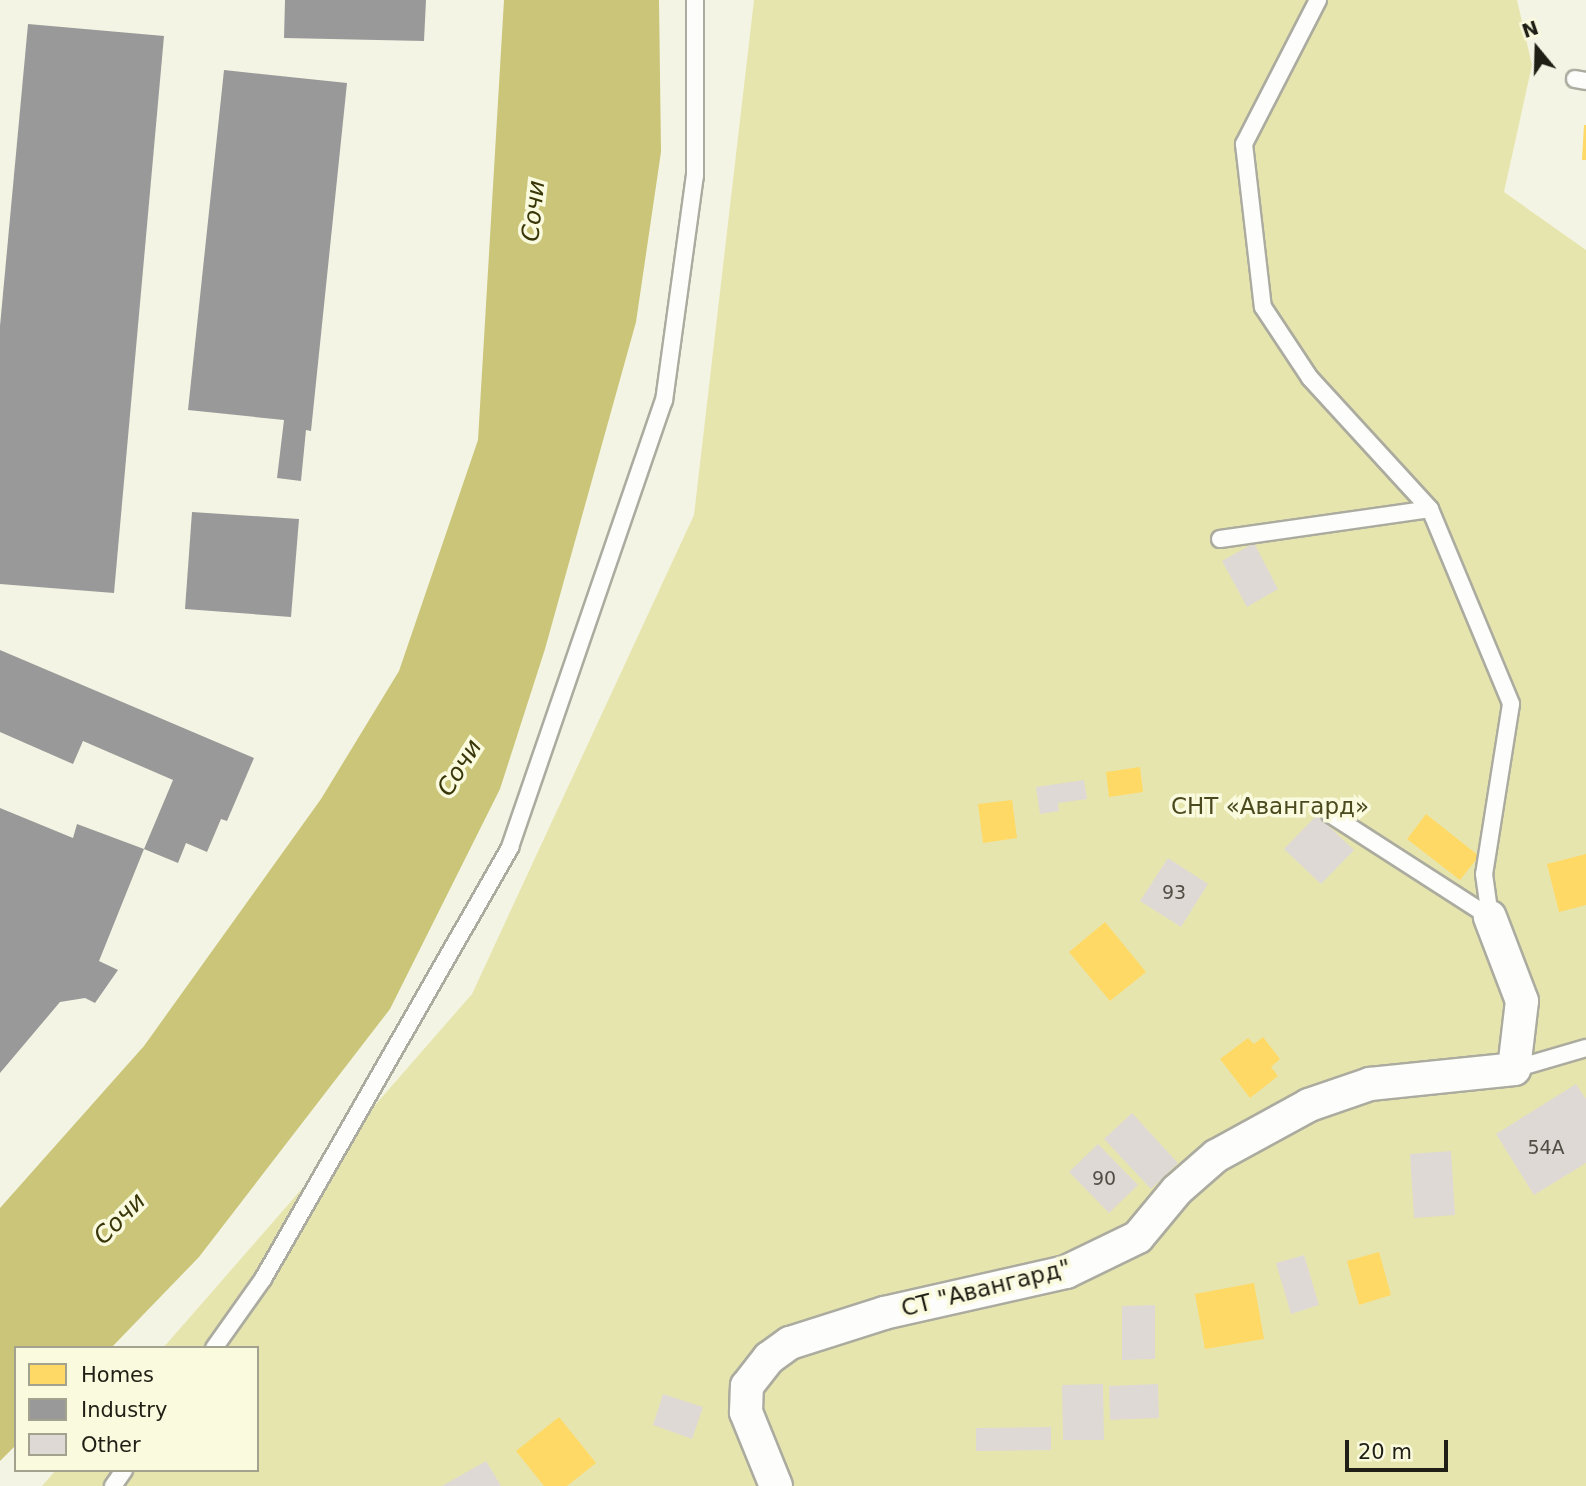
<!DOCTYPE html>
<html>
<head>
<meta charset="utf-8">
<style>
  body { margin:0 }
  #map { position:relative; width:1586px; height:1486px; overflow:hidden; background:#f4f4e4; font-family:"DejaVu Sans",sans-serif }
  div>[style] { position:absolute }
  .green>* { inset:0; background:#e7e5ae }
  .water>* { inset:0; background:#cac578 }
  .homes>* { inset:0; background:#ffd966 }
  .industry>* { inset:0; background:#999 }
  .building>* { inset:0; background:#ded9d5 }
  .roads { filter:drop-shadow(2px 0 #abab9f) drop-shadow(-2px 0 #abab9f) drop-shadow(0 2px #abab9f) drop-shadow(0 -2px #abab9f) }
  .lane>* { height:16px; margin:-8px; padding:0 8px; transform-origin:8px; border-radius:8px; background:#fdfdfb }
  .street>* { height:32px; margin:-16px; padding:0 16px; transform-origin:16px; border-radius:16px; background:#fdfdfb }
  span { translate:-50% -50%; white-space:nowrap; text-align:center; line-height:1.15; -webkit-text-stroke:7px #fafade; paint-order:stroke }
  .number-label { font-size:19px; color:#504e45 }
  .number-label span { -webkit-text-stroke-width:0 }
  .park-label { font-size:23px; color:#4b491e }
  .street-label { font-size:23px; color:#201f15 }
  .water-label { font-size:24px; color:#393609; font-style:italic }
  .legend { position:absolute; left:14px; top:1346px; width:245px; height:126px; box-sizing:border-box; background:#fafade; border:2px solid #a3a28e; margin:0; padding:9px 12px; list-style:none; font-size:21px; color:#201f15 }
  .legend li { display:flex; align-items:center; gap:14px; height:35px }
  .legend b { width:35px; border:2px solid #a3a28e }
  .north { position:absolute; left:1502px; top:14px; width:70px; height:70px; -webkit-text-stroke:5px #fafade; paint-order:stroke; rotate:341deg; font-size:19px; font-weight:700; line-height:28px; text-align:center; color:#201f15 }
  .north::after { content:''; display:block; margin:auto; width:24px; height:32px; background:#201f15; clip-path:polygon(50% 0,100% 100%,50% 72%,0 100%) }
  .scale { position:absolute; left:1345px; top:1440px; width:103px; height:32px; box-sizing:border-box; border:4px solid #201f15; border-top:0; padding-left:9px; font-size:21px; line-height:24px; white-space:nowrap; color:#201f15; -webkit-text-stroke:5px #fafade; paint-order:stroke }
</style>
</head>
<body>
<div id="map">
  <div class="green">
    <div style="clip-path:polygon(754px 0,1517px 0,1532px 65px,1504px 192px,1586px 250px,1586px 1486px,42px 1486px,56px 1470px,257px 1470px,257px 1348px,163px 1348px,472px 994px,694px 515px)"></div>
  </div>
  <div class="water">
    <div style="clip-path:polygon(504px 0,659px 0,661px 152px,636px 322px,545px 649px,500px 789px,390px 1009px,199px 1257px,111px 1348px,16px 1348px,16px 1445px,0 1461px,0 1208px,144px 1046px,321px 799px,399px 671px,478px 440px)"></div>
  </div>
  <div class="homes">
    <div style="clip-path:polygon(1584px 125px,1586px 125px,1586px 160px,1582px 160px)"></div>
    <div style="clip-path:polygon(1140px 767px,1143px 792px,1109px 797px,1106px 772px)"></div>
    <div style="clip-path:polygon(1012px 800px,1017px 838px,983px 843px,978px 804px)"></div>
    <div style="clip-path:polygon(1426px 814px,1479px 856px,1460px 880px,1407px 839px)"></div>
    <div style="clip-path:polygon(1586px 854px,1586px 905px,1559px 912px,1547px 864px)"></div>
    <div style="clip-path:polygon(1105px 922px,1146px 972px,1110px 1001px,1069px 952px)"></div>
    <div style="clip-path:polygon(1263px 1037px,1280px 1059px,1271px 1067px,1278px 1076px,1250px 1098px,1220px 1059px,1248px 1038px,1254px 1044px)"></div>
    <div style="clip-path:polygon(1379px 1252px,1391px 1295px,1359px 1305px,1347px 1261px)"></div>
    <div style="clip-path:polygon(1254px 1283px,1264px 1339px,1205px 1349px,1195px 1294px)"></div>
    <div style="clip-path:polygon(559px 1417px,596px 1463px,567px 1486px,544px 1486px,516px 1451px)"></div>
  </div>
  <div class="industry">
    <div style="clip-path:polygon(285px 0,426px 0,424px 41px,284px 38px)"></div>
    <div style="clip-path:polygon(28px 24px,164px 36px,114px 593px,0 584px,0 326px)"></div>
    <div style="clip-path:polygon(224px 70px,347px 83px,311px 431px,306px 430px,301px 481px,277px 478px,284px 420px,188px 410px)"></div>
    <div style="clip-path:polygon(192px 512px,299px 519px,291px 617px,185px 609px)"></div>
    <div style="clip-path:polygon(0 650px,254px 758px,227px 821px,221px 819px,207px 852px,186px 843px,178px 863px,144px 849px,173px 780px,83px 741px,73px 764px,0 732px)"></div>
    <div style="clip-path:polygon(0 808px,73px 838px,77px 824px,144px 849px,99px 961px,118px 970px,95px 1003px,85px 998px,60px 1002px,0 1073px)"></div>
  </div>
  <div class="building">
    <div style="clip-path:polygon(1254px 543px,1278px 589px,1247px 607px,1222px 561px)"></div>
    <div style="clip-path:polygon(1084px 780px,1087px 799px,1058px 803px,1059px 811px,1040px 814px,1036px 787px)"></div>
    <div style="clip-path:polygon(1317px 815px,1354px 850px,1321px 884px,1284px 849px)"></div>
    <div style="clip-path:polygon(1168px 858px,1208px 884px,1181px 927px,1140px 901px)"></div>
    <div style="clip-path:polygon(1576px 1084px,1586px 1099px,1586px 1163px,1534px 1195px,1496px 1134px)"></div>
    <div style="clip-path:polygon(1132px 1113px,1178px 1163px,1151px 1189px,1104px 1139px)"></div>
    <div style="clip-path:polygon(1098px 1144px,1138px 1185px,1109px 1213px,1069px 1172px)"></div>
    <div style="clip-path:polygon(1451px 1151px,1455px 1215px,1414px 1218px,1410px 1154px)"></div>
    <div style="clip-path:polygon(1304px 1255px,1319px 1305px,1291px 1314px,1276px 1263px)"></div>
    <div style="clip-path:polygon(1155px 1305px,1155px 1359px,1122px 1360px,1122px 1306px)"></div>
    <div style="clip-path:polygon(1103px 1384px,1104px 1440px,1063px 1440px,1062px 1385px)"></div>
    <div style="clip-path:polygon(1158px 1384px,1159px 1418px,1110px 1420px,1109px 1386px)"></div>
    <div style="clip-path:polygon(663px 1394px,703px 1407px,692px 1439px,653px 1425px)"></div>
    <div style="clip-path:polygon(1051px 1427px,1051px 1450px,976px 1451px,976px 1428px)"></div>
    <div style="clip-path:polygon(486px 1461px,501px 1486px,442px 1486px)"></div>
  </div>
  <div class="roads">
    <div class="lane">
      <div style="left:1318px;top:0;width:162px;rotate:117.2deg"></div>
      <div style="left:1244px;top:144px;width:164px;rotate:83.4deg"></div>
      <div style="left:1263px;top:307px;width:85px;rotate:56.5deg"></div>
      <div style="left:1310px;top:378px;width:178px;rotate:47.5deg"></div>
      <div style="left:1575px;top:79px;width:11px;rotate:10deg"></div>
      <div style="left:1220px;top:539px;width:212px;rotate:-8.1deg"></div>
      <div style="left:1430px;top:509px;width:211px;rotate:67.4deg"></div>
      <div style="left:1511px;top:704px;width:172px;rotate:99deg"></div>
      <div style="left:1484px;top:874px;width:43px;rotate:82.1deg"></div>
      <div style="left:1330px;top:814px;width:190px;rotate:32.8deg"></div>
      <div style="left:1514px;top:1069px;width:75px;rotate:-16.3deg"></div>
      <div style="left:214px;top:1348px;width:85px;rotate:-54.6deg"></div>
      <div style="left:263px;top:1279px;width:498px;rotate:-60.2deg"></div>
      <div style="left:510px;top:847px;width:472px;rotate:-71deg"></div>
      <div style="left:664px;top:401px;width:227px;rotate:-82.2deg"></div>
      <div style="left:695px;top:176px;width:176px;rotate:-90deg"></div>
      <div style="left:113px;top:1486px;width:19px;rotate:-55deg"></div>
    </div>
    <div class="street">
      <div style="left:776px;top:1486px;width:80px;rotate:-112.1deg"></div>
      <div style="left:746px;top:1412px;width:26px;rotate:-88deg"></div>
      <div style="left:747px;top:1386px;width:36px;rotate:-52deg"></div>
      <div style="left:769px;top:1358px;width:26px;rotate:-36deg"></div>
      <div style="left:790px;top:1343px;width:99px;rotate:-17.7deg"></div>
      <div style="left:884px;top:1313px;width:187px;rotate:-12.7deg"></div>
      <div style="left:1066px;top:1272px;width:80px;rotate:-25.9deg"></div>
      <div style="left:1138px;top:1237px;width:61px;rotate:-50.3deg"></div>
      <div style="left:1177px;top:1190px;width:52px;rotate:-41.1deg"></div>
      <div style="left:1216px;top:1156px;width:106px;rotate:-28.7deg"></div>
      <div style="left:1309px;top:1105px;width:65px;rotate:-19deg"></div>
      <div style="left:1370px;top:1084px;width:145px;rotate:-5.9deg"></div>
      <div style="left:1514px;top:1069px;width:68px;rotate:-83.3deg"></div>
      <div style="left:1522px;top:1001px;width:90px;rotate:-110.9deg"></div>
    </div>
  </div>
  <div class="number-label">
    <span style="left:1174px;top:893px">93</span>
    <span style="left:1546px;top:1148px">54А</span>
    <span style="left:1104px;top:1179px">90</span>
  </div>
  <div class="park-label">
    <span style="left:1270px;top:806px">СНТ «Авангард»</span>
  </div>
  <div class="street-label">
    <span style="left:986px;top:1288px;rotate:-14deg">СТ "Авангард"</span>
  </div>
  <div class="water-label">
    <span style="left:534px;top:211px;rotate:-84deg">Сочи</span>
    <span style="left:460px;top:768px;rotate:-58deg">Сочи</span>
    <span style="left:120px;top:1219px;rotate:-45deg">Сочи</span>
  </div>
  <ul class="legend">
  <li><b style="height:19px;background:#ffd966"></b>Homes</li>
  <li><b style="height:19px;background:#999"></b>Industry</li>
  <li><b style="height:19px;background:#ded9d5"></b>Other</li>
  </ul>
  <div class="north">N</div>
  <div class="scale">20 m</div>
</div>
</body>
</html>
